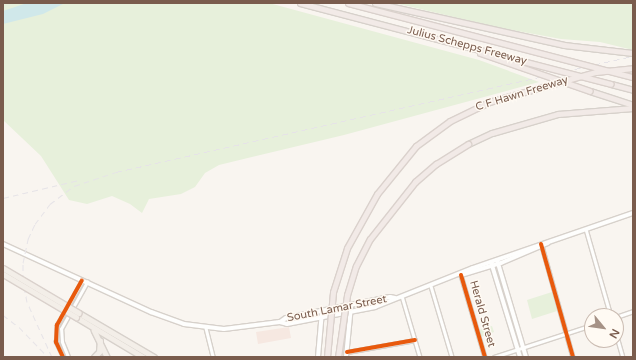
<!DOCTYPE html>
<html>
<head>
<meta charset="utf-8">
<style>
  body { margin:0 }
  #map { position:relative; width:636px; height:360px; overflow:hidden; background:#f9f5f0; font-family:"Varela Round",sans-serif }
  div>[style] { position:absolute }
  .commercial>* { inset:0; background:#f6e8e1 }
  .green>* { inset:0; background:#e7f0db }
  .water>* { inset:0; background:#d0e8ea }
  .roads { filter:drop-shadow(1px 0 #d7d1cb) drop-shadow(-1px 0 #d7d1cb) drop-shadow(0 1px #d7d1cb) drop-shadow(0 -1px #d7d1cb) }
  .minor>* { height:2.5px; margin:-1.25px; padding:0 1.25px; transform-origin:1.25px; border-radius:1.25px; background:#fefefd }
  .secondary>* { height:4px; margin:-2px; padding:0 2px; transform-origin:2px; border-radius:2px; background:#fefefd }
  .primary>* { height:4.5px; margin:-2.25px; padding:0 2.25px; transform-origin:2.25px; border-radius:2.25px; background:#f3eee8 }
  .motorway>* { height:5px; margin:-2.5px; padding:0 2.5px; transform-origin:2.5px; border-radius:2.5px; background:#f2eae7 }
  .rail>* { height:1px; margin-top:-0.5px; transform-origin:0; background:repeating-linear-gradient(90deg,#e6e3e7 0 6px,transparent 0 10px) }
  .bridges { filter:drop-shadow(1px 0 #dad1cc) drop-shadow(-1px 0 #dad1cc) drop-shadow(0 1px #dad1cc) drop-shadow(0 -1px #dad1cc) }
  .primary-bridge>* { height:4.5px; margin:-2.25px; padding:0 2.25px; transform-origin:2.25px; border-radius:2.25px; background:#f3eee8 }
  .motorway-bridge>* { height:5px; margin:-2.5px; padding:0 2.5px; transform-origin:2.5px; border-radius:2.5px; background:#f2eae7 }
  .cycleway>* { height:4px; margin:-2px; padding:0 2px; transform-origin:2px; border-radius:2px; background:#e8590c }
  span { translate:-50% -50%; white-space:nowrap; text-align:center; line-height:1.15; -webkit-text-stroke:3px #fffaf3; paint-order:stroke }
  .street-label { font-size:11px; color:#7a5c4d }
  .frame { position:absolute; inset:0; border:4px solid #7a5c4d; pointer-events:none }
  .north { position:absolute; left:584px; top:308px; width:40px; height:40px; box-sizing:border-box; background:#fffaf3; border:1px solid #cabbb1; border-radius:50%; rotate:119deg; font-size:11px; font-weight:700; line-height:16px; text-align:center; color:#7a5c4d }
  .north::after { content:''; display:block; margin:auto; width:14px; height:18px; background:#a69286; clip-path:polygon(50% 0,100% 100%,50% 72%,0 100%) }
</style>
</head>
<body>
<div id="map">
  <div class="commercial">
    <div style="clip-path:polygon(289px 327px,291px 338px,258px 344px,256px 332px)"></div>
  </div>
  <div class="green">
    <div style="clip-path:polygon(3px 3px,269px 3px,479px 60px,539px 82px,344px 135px,219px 165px,205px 173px,195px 187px,181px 194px,149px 199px,142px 213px,130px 204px,112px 196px,87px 204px,69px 200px,41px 156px,3px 120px)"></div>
    <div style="clip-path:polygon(395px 3px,633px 3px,633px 50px,600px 42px,561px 39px,496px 27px)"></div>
    <div style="clip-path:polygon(552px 292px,557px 311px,532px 319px,527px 300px)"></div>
    <div style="clip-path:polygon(492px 326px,494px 332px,481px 337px,479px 330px)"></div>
  </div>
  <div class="water">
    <div style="clip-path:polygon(27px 3px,65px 3px,43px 14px,3px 24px,3px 11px)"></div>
  </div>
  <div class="roads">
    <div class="minor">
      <div style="left:586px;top:229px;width:91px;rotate:74deg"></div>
      <div style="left:542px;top:246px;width:115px;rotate:74.4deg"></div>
      <div style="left:461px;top:275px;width:85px;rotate:73.7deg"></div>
      <div style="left:431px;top:286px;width:74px;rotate:73.5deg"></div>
      <div style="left:402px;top:296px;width:64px;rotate:73.6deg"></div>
      <div style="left:616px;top:317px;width:18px;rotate:-19deg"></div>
      <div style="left:206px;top:328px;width:30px;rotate:76deg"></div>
      <div style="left:616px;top:333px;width:25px;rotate:74deg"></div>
      <div style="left:347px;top:352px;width:69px;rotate:-10deg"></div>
      <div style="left:63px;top:357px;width:17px;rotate:-115deg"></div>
      <div style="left:56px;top:342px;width:17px;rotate:-87deg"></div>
      <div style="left:57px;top:325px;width:51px;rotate:-60.4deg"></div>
      <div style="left:68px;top:357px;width:16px;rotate:-112deg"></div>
      <div style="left:62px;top:342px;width:13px;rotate:-94deg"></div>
      <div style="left:61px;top:329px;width:54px;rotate:-61deg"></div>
      <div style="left:494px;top:357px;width:103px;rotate:-18.1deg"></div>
    </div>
    <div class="secondary">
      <div style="left:3px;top:244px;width:163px;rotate:24.7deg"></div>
      <div style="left:151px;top:312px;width:35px;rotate:20deg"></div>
      <div style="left:184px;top:324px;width:40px;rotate:7.1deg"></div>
      <div style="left:224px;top:329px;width:56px;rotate:-7.1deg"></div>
      <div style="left:497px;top:260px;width:101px;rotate:73.4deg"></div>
      <div style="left:491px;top:262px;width:99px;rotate:73deg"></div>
      <div style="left:461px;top:275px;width:42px;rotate:-16.7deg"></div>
      <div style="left:501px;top:263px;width:51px;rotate:-23.1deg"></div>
      <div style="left:395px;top:298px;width:5px;rotate:-169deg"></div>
      <div style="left:390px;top:297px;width:106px;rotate:168.6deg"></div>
      <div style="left:286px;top:318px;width:7px;rotate:146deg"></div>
      <div style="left:280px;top:322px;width:7px;rotate:16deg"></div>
      <div style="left:287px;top:324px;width:90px;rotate:-10.9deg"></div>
      <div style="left:375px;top:307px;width:105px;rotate:-21.7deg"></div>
      <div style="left:473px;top:268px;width:169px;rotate:-19deg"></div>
      <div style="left:318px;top:357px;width:46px;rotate:-85deg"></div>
      <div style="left:346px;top:357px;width:51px;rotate:-84.4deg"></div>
    </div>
    <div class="primary">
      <div style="left:79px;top:313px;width:87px;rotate:30.4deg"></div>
      <div style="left:76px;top:317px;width:78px;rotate:30.8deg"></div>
      <div style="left:94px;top:330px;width:30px;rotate:64deg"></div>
      <div style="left:94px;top:357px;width:7px;rotate:-45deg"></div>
      <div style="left:99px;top:352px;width:11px;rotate:-85deg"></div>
    </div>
    <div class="motorway">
      <div style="left:300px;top:3px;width:150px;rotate:14.7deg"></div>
      <div style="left:375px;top:3px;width:194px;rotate:12.5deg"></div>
      <div style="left:564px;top:45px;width:69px;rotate:6.6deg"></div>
      <div style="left:611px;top:84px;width:23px;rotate:15deg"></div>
      <div style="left:590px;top:91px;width:45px;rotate:18deg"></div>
      <div style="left:468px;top:144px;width:26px;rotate:-25deg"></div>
      <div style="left:492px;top:133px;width:69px;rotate:-16.1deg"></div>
      <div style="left:558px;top:114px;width:75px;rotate:-4.6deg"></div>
    </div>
  </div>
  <div class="rail">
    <div style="left:3px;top:198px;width:78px;rotate:-13.3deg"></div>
    <div style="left:3px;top:315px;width:20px;rotate:37deg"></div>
    <div style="left:19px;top:327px;width:42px;rotate:46deg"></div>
    <div style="left:52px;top:357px;width:60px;rotate:-114.4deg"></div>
    <div style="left:27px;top:302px;width:21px;rotate:-101deg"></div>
    <div style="left:23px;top:281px;width:18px;rotate:-90deg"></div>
    <div style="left:23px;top:263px;width:25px;rotate:-78deg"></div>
    <div style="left:28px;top:239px;width:17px;rotate:-65deg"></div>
    <div style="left:35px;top:224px;width:25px;rotate:-53deg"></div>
    <div style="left:50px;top:204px;width:30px;rotate:-37deg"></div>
    <div style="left:74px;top:186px;width:44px;rotate:-18.4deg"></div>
    <div style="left:116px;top:172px;width:530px;rotate:-12.65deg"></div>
  </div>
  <div class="bridges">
    <div class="primary-bridge">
      <div style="left:3px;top:268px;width:88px;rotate:30.6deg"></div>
      <div style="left:3px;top:274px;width:85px;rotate:30.5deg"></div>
    </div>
    <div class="motorway-bridge">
      <div style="left:348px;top:3px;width:294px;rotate:14.6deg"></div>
      <div style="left:445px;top:41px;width:171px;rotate:14.5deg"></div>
      <div style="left:480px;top:53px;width:116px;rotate:19.1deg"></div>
      <div style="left:327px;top:357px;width:65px;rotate:-84.7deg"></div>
      <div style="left:333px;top:292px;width:46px;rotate:-72.3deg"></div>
      <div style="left:347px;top:248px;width:62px;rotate:-60.9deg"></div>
      <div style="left:377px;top:194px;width:62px;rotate:-50.9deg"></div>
      <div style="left:416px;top:146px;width:42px;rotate:-36.3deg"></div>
      <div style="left:450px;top:121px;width:43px;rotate:-26deg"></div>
      <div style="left:489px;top:102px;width:111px;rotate:-15.7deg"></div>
      <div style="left:596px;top:72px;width:37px;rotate:-6deg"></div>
      <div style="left:338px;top:357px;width:63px;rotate:-81.7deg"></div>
      <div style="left:347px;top:295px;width:30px;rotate:-73deg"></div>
      <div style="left:356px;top:266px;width:30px;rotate:-63deg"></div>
      <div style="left:370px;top:239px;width:73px;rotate:-51.7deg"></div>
      <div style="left:415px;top:182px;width:28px;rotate:-41deg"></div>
      <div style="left:436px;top:164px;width:38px;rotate:-32deg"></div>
    </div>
  </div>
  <div class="cycleway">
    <div style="left:541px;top:244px;width:117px;rotate:74.2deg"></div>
    <div style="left:461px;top:275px;width:85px;rotate:73.7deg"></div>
    <div style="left:347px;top:352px;width:69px;rotate:-10deg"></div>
    <div style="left:63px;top:357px;width:17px;rotate:-115deg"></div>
    <div style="left:56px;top:342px;width:17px;rotate:-87deg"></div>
    <div style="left:57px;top:325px;width:51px;rotate:-60.9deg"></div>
  </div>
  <div class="street-label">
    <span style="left:467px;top:46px;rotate:15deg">Julius Schepps Freeway</span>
    <span style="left:522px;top:94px;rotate:-17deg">C F Hawn Freeway</span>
    <span style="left:337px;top:309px;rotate:-11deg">South Lamar Street</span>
    <span style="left:482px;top:314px;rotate:74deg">Herald Street</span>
  </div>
  <div class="frame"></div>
  <div class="north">N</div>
</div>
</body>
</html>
